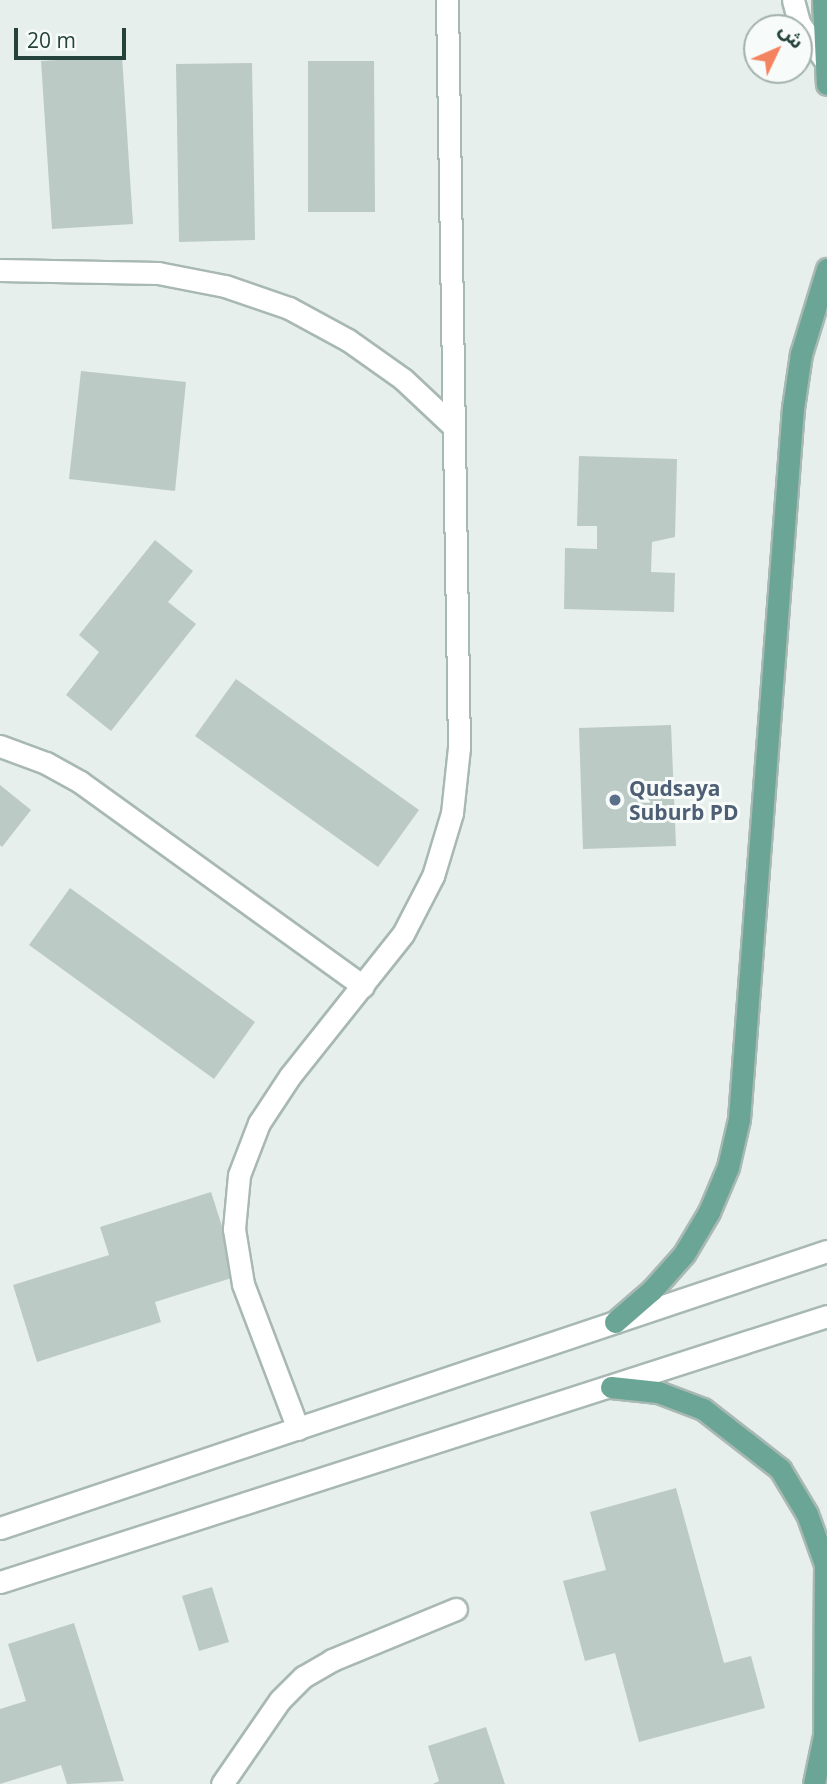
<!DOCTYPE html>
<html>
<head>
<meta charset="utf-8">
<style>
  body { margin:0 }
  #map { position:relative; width:827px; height:1784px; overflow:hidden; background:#e6efeb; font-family:"Open Sans","Noto Sans Arabic",sans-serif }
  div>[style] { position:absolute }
  .building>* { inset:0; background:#bbcac4 }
  .roads { filter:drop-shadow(2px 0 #a8b8b2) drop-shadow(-2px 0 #a8b8b2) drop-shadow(0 2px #a8b8b2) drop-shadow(0 -2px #a8b8b2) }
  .service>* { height:21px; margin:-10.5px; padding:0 10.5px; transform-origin:10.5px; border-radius:10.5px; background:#fff }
  .minor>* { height:21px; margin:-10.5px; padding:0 10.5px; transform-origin:10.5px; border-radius:10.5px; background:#fff }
  .secondary>* { height:21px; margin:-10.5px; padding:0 10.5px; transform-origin:10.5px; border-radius:10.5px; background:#fff }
  .primary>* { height:21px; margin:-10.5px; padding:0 10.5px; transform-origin:10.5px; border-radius:10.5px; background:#6aa596 }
  .dots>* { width:19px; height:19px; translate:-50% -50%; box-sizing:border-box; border:4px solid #f7fbf9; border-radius:50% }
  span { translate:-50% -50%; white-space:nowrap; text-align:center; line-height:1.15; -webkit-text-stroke:6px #f7fbf9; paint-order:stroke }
  .service-label { font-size:21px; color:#4e5e75; font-weight:700 }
  .left { translate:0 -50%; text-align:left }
  .north { position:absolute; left:743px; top:14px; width:70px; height:70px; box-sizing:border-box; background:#f7fbf9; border:2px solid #a3b1ad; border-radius:50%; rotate:46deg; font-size:19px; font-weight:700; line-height:28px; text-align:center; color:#24423a }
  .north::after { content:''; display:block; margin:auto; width:24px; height:32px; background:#f4845f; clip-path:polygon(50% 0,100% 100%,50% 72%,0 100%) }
  .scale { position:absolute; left:14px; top:28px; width:112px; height:32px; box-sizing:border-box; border:4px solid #24423a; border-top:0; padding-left:9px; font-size:21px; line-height:24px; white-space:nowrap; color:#24423a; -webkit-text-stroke:5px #f7fbf9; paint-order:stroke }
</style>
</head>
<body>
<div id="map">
  <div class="building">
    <div style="clip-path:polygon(122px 56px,133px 224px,52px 229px,41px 61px)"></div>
    <div style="clip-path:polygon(308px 61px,374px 61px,375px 212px,308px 212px)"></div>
    <div style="clip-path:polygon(252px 63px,255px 240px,179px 242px,176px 64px)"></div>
    <div style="clip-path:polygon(81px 371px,186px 382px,175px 491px,69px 479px)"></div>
    <div style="clip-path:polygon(579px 456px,677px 459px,675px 537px,652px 542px,651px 572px,675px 573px,674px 612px,564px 609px,565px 548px,597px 549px,597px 526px,577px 526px)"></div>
    <div style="clip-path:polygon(155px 540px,193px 571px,168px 602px,196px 624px,111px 731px,66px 695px,99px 652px,79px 635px)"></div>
    <div style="clip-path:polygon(236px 679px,419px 810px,378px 867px,195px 736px)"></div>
    <div style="clip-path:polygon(671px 725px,676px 846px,583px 849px,579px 728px)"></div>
    <div style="clip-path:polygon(0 785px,31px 810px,2px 847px,0 845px)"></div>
    <div style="clip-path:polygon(70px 888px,255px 1022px,214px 1079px,29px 945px)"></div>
    <div style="clip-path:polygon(211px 1192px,238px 1276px,155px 1302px,161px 1322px,37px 1362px,13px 1285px,109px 1255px,100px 1227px)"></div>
    <div style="clip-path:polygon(676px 1488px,724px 1663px,751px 1656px,765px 1708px,639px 1742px,615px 1653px,585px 1661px,563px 1581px,606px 1570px,590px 1512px)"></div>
    <div style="clip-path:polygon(212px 1587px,229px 1642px,199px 1651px,182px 1596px)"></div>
    <div style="clip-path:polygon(74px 1623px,124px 1781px,67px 1784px,61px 1765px,0 1784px,0 1709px,26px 1701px,8px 1644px)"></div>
    <div style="clip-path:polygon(486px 1727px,505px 1784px,433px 1784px,439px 1781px,428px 1746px)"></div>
  </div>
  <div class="roads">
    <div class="service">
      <div style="left:0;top:270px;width:158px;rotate:1.1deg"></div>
      <div style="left:158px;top:273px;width:68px;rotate:11deg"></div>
      <div style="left:225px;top:286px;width:68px;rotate:19deg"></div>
      <div style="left:289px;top:308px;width:67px;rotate:28.5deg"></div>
      <div style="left:348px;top:340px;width:67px;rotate:35.3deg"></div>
      <div style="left:403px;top:379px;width:69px;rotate:43.2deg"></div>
      <div style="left:222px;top:1784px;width:102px;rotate:-55.4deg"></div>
      <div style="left:280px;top:1700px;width:33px;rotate:-45deg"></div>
      <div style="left:303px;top:1677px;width:34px;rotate:-30deg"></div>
      <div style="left:332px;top:1660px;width:134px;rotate:-22.4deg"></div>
    </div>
    <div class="minor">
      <div style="left:793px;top:0;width:24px;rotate:75deg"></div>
      <div style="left:799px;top:23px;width:47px;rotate:55.3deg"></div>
      <div style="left:0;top:746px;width:49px;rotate:20.3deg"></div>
      <div style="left:46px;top:763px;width:39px;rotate:29deg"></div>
      <div style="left:80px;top:782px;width:349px;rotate:35.8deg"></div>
      <div style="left:298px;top:1429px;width:155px;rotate:-110.8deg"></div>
      <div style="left:243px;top:1284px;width:56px;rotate:-99.3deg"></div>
      <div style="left:234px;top:1229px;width:54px;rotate:-84.7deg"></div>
      <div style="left:239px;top:1175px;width:56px;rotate:-69deg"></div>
      <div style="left:259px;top:1123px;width:56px;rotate:-56.6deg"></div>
      <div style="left:290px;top:1076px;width:181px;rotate:-51.5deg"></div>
      <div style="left:403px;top:934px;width:65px;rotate:-62.7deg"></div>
      <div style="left:433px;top:876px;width:66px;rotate:-73.2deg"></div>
      <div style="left:452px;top:813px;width:65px;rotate:-83.9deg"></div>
      <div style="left:459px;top:748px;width:748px;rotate:-90.92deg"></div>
    </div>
    <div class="secondary">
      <div style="left:0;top:1528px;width:872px;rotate:-18.52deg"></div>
      <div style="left:0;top:1582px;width:869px;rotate:-17.83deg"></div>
    </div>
    <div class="primary">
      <div style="left:823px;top:0;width:84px;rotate:87.3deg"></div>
      <div style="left:615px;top:1322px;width:49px;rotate:-40.9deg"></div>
      <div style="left:652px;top:1290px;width:48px;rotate:-48.4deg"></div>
      <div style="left:684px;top:1254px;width:49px;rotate:-59.2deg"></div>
      <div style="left:709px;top:1212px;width:49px;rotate:-67.1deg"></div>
      <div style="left:728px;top:1167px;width:49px;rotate:-77.1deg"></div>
      <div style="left:739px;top:1119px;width:713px;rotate:-85.66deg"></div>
      <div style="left:793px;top:408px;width:55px;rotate:-81.6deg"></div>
      <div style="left:801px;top:354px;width:89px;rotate:-73deg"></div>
      <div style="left:611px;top:1387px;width:47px;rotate:6.1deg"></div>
      <div style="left:658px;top:1392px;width:48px;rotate:20.7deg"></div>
      <div style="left:703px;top:1409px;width:98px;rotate:37.9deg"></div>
      <div style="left:780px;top:1469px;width:52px;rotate:59deg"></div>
      <div style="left:807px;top:1514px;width:53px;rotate:70.2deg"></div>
      <div style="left:825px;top:1564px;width:172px;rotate:90.3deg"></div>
      <div style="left:824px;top:1736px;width:49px;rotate:101.8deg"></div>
    </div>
  </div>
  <div class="dots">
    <div style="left:615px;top:800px;background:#5c6f8a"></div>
  </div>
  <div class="service-label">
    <span class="left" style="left:629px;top:800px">Qudsaya<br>Suburb PD</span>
  </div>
  <div class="north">ش</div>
  <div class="scale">20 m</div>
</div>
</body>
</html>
